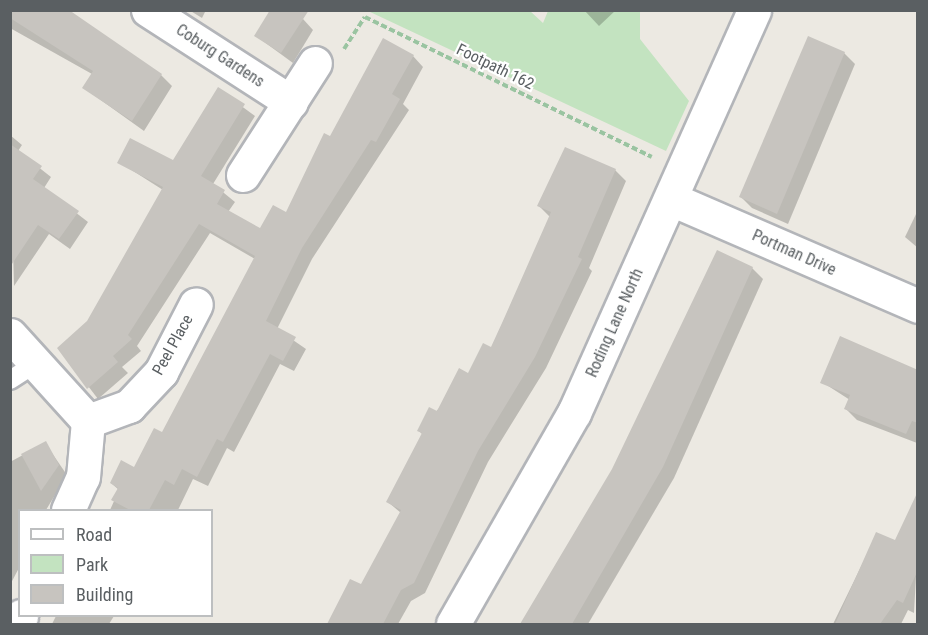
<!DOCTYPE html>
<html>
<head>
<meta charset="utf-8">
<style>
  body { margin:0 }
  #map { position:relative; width:928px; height:635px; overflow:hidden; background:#ece9e2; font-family:"Roboto Condensed",sans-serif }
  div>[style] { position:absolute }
  .green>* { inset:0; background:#c3e3c0 }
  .shadow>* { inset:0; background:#0003 }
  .building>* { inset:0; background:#c7c4bf }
  .path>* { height:4px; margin-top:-2px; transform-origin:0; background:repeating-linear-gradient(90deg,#9ac4a1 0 6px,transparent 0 9px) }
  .roads { filter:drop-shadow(2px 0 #b3b5b9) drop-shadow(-2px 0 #b3b5b9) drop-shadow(0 2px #b3b5b9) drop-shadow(0 -2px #b3b5b9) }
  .service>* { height:18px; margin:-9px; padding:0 9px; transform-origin:9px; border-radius:9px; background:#fff }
  .minor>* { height:33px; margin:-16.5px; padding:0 16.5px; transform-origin:16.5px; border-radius:16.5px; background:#fff }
  .tertiary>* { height:33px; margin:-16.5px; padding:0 16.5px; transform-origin:16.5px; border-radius:16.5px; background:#fff }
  span { translate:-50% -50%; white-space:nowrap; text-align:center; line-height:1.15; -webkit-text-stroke:4.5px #fff; paint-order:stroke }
  .street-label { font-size:16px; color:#5a5f62 }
  .frame { position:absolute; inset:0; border:12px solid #5a5f62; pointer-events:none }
  .legend { position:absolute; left:18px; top:509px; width:195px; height:108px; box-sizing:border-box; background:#fff; border:2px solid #bdbfc0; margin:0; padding:8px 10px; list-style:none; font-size:18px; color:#5a5f62 }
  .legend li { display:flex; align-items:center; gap:12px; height:30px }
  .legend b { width:30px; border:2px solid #bdbfc0 }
</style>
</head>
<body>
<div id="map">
  <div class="green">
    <div style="clip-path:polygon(368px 11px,530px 11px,543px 23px,548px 11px,640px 11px,640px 39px,689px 101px,666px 151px)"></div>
  </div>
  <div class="shadow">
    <div style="clip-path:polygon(10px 10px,64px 10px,161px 75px,172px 86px,144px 131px,84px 88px,92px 74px,10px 28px)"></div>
    <div style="clip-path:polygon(189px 10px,206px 10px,202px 18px)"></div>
    <div style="clip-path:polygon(584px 10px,616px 10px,599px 26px)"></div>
    <div style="clip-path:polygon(303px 19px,313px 30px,293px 63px,256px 36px)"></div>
    <div style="clip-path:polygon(844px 53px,855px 64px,788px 224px,752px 208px,741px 197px)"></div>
    <div style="clip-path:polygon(413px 56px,423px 67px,403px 104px,409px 110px,312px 259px,277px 329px,306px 349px,294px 371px,280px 364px,234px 452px,227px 448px,208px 486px,193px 479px,178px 510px,110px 510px,119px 490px,111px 483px,135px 469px,163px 434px,255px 259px,210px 233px,137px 346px,141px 351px,122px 367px,128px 373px,98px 399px,59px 348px,88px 322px,163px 190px,119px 162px,174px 162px,218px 89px,255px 116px,213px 184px,235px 202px,228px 212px,261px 230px,286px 214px,331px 138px)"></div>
    <div style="clip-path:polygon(10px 135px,22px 145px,18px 151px,51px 177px,44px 188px,88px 222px,70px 249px,49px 234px,14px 286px)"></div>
    <div style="clip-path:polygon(615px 170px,626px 181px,589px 268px,592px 271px,546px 368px,488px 462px,425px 593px,411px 601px,398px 624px,329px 624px,351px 581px,361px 586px,401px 513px,388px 502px,423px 435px,419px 431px,491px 349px,550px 217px,539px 206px)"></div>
    <div style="clip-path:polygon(918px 210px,918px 248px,905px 237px)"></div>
    <div style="clip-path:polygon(752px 268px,763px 279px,674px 478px,588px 624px,523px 624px,613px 470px)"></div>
    <div style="clip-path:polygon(918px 372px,917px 443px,857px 420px,846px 409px,850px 400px,822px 382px)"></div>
    <div style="clip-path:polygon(45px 443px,67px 475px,46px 510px,20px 510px,20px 566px,10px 585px,10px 462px)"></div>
    <div style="clip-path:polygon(877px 534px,896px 542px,918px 540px,914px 613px,908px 610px,901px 624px,833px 624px)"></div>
    <div style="clip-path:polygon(56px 616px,114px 616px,109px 624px,52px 624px)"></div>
  </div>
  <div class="building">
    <div style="clip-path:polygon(10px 10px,69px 10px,162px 74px,132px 121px,82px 88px,93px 71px,10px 18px)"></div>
    <div style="clip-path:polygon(270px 10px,309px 10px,281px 53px,254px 36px)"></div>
    <div style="clip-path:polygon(808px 36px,845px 52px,777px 214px,739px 197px)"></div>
    <div style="clip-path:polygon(383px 38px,414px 55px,392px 94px,400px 99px,376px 142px,371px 140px,302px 248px,266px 321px,296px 337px,283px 361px,270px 354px,223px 442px,217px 439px,197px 477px,182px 469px,174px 485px,165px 480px,149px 510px,130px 510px,111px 500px,118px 488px,110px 483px,121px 460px,134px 467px,154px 428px,162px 432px,255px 256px,199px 224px,128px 335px,132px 339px,113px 356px,118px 362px,87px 389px,57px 348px,87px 321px,163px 187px,117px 163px,130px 138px,173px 160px,218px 87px,245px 104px,201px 176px,225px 190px,217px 204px,260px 228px,273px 205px,286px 212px,324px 133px,330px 136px)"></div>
    <div style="clip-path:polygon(10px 144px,42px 166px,33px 179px,79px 211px,59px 239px,38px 225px,10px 267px)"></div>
    <div style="clip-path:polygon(565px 147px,616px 169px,578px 257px,582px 259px,535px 357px,478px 451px,414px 583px,401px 590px,383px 624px,327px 624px,350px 579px,361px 584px,401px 510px,386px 502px,422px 433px,417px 431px,429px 407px,437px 411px,459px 368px,468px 373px,483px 343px,491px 347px,502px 323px,551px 212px,537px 206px)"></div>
    <div style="clip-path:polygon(717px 250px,753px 267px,663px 467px,572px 624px,520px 624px,612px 469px)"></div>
    <div style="clip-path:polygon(840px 336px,918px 370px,918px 423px,912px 421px,906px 434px,844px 409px,850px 395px,820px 383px)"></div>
    <div style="clip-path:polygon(46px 441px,59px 465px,41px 491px,21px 454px)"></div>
    <div style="clip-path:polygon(918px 491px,918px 570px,903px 603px,897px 600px,880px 624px,835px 624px,876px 532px,895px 540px)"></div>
  </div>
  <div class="path">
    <div style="left:344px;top:49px;width:38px;rotate:-57deg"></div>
    <div style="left:365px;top:17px;width:319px;rotate:26deg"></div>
  </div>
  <div class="roads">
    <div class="service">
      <div style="left:10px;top:380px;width:31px;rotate:-33deg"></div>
    </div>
    <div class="minor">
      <div style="left:148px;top:10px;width:170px;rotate:32.8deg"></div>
      <div style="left:243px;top:175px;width:133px;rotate:-57.3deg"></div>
      <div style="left:671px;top:199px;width:269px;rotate:23.4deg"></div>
      <div style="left:10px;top:335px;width:116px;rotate:47.8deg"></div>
      <div style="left:68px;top:510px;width:36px;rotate:-66deg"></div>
      <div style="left:83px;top:477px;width:56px;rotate:-84.9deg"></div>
      <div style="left:88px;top:421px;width:44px;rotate:-20.1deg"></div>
      <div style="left:129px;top:406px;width:47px;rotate:-46.7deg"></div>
      <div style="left:161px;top:372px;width:76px;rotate:-62.8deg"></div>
      <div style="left:17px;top:624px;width:9px;rotate:-63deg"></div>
    </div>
    <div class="tertiary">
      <div style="left:453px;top:624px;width:243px;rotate:-60.2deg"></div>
      <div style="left:574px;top:413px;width:441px;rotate:-65.9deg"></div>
    </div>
  </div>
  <div class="street-label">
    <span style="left:220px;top:56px;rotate:33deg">Coburg Gardens</span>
    <span style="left:495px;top:67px;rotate:26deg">Footpath 162</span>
    <span style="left:794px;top:253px;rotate:24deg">Portman Drive</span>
    <span style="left:615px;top:323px;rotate:-66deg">Roding Lane North</span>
    <span style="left:173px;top:345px;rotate:-61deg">Peel Place</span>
  </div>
  <div class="frame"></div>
  <ul class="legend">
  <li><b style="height:8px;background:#fff"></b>Road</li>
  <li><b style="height:16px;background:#c3e3c0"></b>Park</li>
  <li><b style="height:16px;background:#c7c4bf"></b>Building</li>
  </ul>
</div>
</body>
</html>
